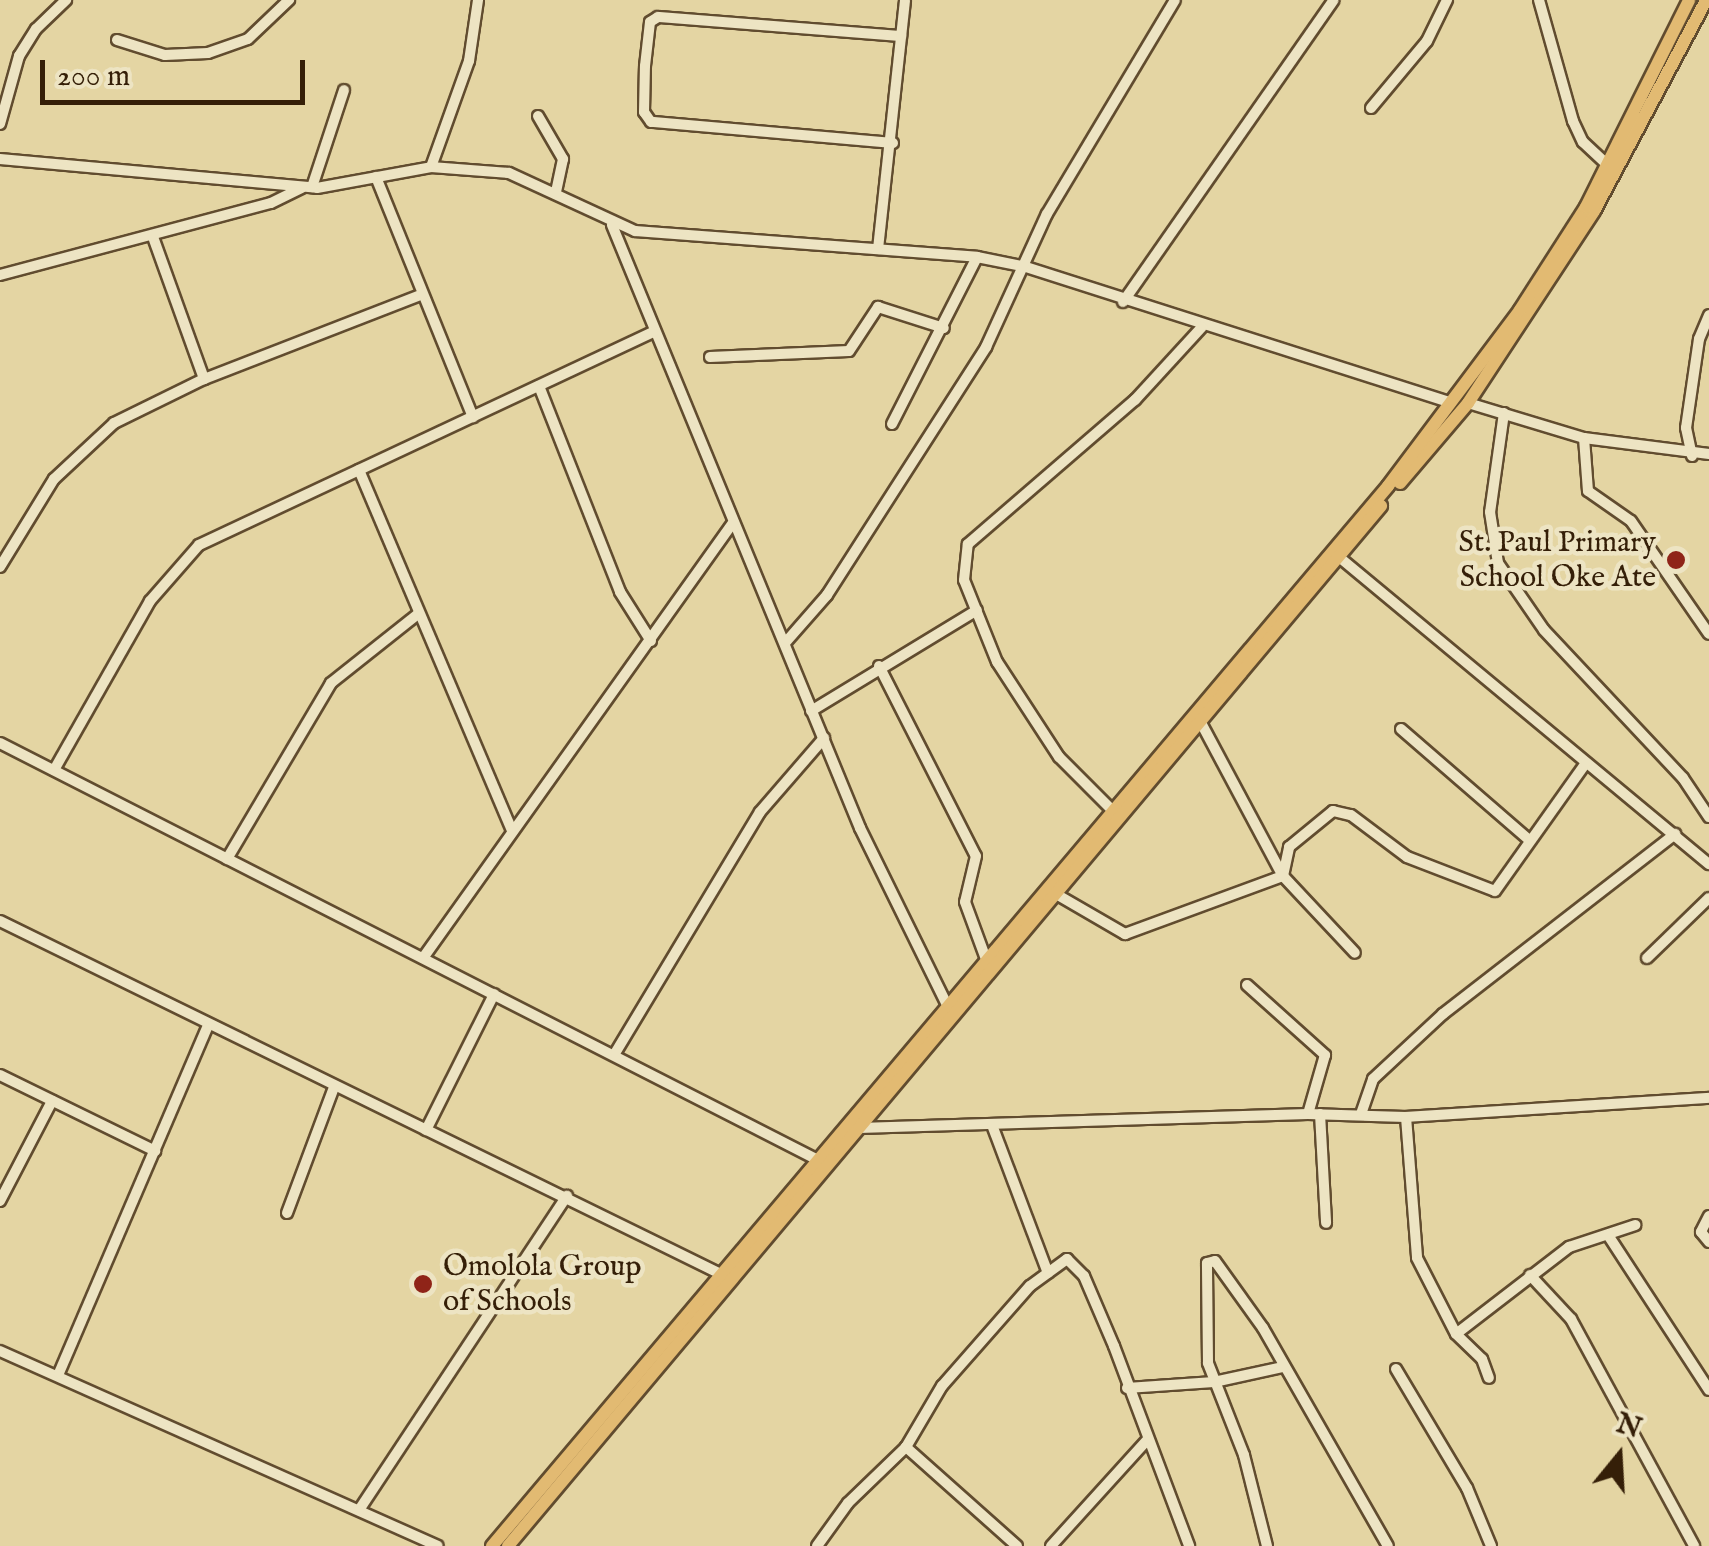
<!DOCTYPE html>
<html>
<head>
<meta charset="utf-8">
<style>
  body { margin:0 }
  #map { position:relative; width:1709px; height:1546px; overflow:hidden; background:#e4d5a3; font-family:"IM FELL English",serif }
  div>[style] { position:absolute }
  .roads { filter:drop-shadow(2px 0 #614c2f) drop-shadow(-2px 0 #614c2f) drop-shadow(0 2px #614c2f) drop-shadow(0 -2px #614c2f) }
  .minor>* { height:10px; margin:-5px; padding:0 5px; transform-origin:5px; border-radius:5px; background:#ede4c3 }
  .major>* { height:12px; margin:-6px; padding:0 6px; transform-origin:6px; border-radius:6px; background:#e2ba72 }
  .dots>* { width:28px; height:28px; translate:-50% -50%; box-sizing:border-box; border:5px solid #ede4c3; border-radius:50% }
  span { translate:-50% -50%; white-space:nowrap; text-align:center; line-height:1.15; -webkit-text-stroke:9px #ede4c3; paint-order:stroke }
  .poi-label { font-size:30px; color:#351f08 }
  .right { translate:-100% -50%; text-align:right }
  .left { translate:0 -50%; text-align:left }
  .north { position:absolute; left:1569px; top:1406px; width:100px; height:100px; -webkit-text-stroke:8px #ede4c3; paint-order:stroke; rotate:18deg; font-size:28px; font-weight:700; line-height:40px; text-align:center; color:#351f08 }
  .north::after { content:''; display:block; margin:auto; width:35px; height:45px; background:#351f08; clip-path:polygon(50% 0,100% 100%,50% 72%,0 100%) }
  .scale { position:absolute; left:40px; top:60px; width:265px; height:45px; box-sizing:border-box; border:5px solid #351f08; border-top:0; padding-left:12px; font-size:30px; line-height:35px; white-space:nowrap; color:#351f08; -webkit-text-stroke:8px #ede4c3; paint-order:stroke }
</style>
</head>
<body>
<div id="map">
  <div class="roads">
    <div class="minor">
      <div style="left:1539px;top:0;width:126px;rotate:74.3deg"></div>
      <div style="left:1573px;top:121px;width:23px;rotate:65deg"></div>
      <div style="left:1583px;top:142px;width:33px;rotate:43deg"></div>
      <div style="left:117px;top:40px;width:50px;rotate:17.4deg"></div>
      <div style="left:165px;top:55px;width:43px;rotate:-2.7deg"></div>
      <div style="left:208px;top:53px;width:42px;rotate:-19.3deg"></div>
      <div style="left:248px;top:39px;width:57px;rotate:-43.6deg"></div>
      <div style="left:1371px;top:108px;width:87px;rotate:-50.1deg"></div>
      <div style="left:1427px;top:41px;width:46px;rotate:-64deg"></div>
      <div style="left:538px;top:116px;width:50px;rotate:59.8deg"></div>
      <div style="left:563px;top:159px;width:33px;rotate:102deg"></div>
      <div style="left:0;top:124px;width:71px;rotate:-74.4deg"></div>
      <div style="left:19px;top:56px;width:32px;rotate:-58deg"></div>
      <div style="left:36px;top:29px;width:42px;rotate:-44deg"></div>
      <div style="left:893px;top:143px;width:243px;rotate:-175deg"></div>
      <div style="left:651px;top:122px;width:12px;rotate:-125deg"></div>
      <div style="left:644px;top:112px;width:46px;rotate:-88.8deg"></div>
      <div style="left:645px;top:66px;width:44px;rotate:-83.5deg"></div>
      <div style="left:650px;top:22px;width:9px;rotate:-32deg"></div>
      <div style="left:658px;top:17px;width:244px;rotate:4.5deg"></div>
      <div style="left:0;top:159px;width:318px;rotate:5.2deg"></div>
      <div style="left:317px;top:188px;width:116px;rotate:-10.4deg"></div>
      <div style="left:431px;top:167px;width:78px;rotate:4.4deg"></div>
      <div style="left:509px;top:173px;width:139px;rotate:24.7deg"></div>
      <div style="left:635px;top:231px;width:343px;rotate:4.3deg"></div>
      <div style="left:977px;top:257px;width:50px;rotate:11.5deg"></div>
      <div style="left:1026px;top:267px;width:446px;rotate:17.7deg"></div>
      <div style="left:431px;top:167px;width:113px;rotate:-70.3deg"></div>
      <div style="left:469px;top:61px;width:62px;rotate:-81.6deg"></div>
      <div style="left:376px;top:177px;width:259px;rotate:68deg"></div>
      <div style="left:312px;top:187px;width:102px;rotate:-71.7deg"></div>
      <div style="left:612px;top:225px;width:652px;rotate:67.64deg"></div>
      <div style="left:860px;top:828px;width:197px;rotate:63.8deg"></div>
      <div style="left:153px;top:237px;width:151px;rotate:70.2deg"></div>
      <div style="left:878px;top:249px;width:250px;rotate:-83.8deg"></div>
      <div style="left:0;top:275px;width:280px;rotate:-14.9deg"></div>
      <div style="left:271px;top:203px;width:34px;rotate:-26deg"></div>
      <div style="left:1123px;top:302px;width:368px;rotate:-55.1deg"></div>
      <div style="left:710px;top:357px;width:139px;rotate:-2.5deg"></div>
      <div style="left:849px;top:351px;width:53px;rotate:-56.6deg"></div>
      <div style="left:878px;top:307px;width:69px;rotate:17.7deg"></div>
      <div style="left:539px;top:386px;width:221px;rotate:68.5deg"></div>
      <div style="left:620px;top:592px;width:58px;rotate:57.7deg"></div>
      <div style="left:1468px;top:403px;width:121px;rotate:16.8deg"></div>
      <div style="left:1584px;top:438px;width:126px;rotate:7.3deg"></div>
      <div style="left:1504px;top:413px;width:100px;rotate:98deg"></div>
      <div style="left:1490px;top:512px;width:52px;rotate:81.1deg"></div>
      <div style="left:1498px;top:563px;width:81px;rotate:55.5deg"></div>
      <div style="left:1544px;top:630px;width:203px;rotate:46.8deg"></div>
      <div style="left:1683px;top:778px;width:47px;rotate:56.3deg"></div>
      <div style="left:892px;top:424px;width:187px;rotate:-63deg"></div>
      <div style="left:1584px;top:438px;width:53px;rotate:85.7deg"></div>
      <div style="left:1588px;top:491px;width:52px;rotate:34.9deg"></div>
      <div style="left:1631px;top:521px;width:137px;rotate:55.4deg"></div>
      <div style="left:1692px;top:456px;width:29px;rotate:-102deg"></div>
      <div style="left:1686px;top:428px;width:90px;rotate:-81.7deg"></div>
      <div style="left:1699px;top:339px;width:26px;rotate:-67deg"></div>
      <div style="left:359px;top:470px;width:392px;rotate:67deg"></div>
      <div style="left:1333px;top:552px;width:489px;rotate:39.7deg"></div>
      <div style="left:0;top:567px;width:103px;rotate:-58.5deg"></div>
      <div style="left:54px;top:479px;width:82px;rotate:-43deg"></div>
      <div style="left:114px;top:423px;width:100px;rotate:-26.1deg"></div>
      <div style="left:204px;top:379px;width:233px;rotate:-21.2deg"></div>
      <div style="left:785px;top:643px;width:64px;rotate:-48.8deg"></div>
      <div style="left:827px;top:595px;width:295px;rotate:-57.3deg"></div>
      <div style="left:986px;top:347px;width:146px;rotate:-65.4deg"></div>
      <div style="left:1047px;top:214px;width:249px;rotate:-59.1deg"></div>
      <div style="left:879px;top:666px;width:213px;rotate:63deg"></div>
      <div style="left:976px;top:856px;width:47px;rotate:103.4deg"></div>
      <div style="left:965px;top:902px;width:61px;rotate:69.8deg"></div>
      <div style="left:811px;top:711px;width:194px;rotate:-31.3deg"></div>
      <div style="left:1199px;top:719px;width:178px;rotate:61.9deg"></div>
      <div style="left:1283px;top:876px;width:105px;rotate:46.9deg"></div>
      <div style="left:1401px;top:729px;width:167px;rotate:40.9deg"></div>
      <div style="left:0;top:743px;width:923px;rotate:27.01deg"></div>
      <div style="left:54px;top:770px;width:194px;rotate:-60.4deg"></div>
      <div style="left:150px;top:601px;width:74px;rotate:-48.8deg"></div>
      <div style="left:199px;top:545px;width:501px;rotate:-25.13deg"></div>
      <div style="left:1110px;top:808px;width:72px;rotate:-135deg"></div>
      <div style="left:1059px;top:757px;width:113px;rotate:-123.1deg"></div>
      <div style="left:997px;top:662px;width:88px;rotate:-111.9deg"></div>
      <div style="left:964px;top:580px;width:36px;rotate:-84deg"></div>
      <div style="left:968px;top:544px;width:221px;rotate:-40.8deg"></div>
      <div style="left:1135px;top:400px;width:99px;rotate:-47.5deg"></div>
      <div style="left:227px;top:859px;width:204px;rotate:-59.4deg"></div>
      <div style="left:331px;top:683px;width:111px;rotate:-38.4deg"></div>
      <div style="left:1283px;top:876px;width:30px;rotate:-78deg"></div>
      <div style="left:1289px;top:847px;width:57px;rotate:-39.3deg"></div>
      <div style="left:1333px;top:811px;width:18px;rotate:13deg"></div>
      <div style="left:1351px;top:815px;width:70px;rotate:36.9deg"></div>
      <div style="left:1407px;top:857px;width:94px;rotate:21.1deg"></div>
      <div style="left:1495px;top:891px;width:157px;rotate:-54.6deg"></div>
      <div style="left:1056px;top:894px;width:80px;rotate:30.1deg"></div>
      <div style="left:1125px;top:934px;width:168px;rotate:-20.2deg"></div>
      <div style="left:0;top:921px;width:803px;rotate:26.09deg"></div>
      <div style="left:423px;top:958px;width:533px;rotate:-54.55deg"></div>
      <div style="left:1647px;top:958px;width:86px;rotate:-44.1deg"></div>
      <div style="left:1247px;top:985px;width:105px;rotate:41.9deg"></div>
      <div style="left:1325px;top:1055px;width:61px;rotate:106.1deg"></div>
      <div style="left:614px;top:1055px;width:283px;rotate:-59deg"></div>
      <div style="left:760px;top:812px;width:98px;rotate:-49.1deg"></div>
      <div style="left:0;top:1075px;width:173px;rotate:26.1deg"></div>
      <div style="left:1320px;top:1114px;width:109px;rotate:86.8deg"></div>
      <div style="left:1361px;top:1114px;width:37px;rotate:-71deg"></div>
      <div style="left:1373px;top:1079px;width:96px;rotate:-42.9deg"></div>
      <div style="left:1443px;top:1014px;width:294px;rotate:-37.8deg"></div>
      <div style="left:1406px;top:1117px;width:141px;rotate:85.5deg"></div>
      <div style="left:1417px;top:1258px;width:85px;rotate:62.8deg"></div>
      <div style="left:1456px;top:1334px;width:36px;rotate:44deg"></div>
      <div style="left:1482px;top:1359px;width:20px;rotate:70deg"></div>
      <div style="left:992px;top:1125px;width:158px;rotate:69.3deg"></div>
      <div style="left:859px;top:1128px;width:449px;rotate:-1.8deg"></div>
      <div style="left:1308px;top:1114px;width:98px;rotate:1.8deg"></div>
      <div style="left:1406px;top:1117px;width:304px;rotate:-3.6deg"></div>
      <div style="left:426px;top:1130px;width:152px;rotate:-63.4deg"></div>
      <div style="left:0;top:1201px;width:113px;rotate:-62.5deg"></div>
      <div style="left:287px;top:1213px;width:134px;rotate:-69.5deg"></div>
      <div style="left:1709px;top:1216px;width:18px;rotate:117deg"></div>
      <div style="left:1701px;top:1232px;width:13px;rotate:51deg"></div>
      <div style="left:1608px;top:1235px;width:185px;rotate:56.9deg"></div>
      <div style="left:1530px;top:1275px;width:60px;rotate:47deg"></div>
      <div style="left:1571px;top:1319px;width:258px;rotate:61.5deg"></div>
      <div style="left:1456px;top:1334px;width:143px;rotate:-37.6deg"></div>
      <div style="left:1569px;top:1247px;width:70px;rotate:-18.4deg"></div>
      <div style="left:0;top:1351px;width:479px;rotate:24deg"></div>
      <div style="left:1396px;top:1369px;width:139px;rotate:59.2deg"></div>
      <div style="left:1467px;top:1488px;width:63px;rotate:67.5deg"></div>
      <div style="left:59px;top:1373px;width:375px;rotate:-66.8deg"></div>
      <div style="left:1127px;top:1388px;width:87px;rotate:-3.9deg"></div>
      <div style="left:1214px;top:1382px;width:71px;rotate:-12.3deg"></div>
      <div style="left:359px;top:1510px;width:377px;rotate:-56.5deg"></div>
      <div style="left:817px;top:1546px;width:53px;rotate:-54.2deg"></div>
      <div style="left:848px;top:1503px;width:81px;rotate:-44deg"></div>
      <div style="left:1017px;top:1546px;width:149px;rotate:-138.3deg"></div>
      <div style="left:906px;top:1447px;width:71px;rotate:-59.5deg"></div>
      <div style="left:942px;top:1386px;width:133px;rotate:-48.7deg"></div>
      <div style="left:1030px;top:1286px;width:46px;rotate:-36.1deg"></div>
      <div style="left:1067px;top:1259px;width:24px;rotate:45deg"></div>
      <div style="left:1084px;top:1276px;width:76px;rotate:66.8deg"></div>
      <div style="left:1114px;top:1346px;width:214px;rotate:69.4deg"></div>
      <div style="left:1051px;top:1546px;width:144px;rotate:-47.8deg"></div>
      <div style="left:1267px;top:1546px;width:94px;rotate:-104.2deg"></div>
      <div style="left:1244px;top:1455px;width:99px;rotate:-111.4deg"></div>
      <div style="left:1208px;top:1363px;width:100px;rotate:-90.6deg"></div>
      <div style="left:1207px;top:1263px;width:8px;rotate:-14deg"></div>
      <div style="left:1215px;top:1261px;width:82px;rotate:54.4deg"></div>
      <div style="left:1263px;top:1328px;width:251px;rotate:60.2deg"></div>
    </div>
    <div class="major">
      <div style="left:1400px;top:483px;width:105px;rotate:-49.6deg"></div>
      <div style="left:1468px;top:403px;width:230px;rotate:-56.7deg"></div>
      <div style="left:1594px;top:211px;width:239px;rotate:-62deg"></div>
      <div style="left:492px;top:1546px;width:1388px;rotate:-49.79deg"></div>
      <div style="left:1388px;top:486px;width:220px;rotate:-53.1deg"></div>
      <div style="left:1520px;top:310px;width:122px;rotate:-57.3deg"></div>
      <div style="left:1586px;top:207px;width:231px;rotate:-63.5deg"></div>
      <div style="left:508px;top:1546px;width:1358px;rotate:-49.99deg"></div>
    </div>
  </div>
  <div class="dots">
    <div style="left:1676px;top:560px;background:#8f2418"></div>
    <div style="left:423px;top:1284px;background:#8f2418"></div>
  </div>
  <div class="poi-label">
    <span class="right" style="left:1656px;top:560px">St. Paul Primary<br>School Oke Ate</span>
    <span class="left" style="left:443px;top:1284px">Omolola Group<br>of Schools</span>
  </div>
  <div class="north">N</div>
  <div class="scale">200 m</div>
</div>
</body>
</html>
